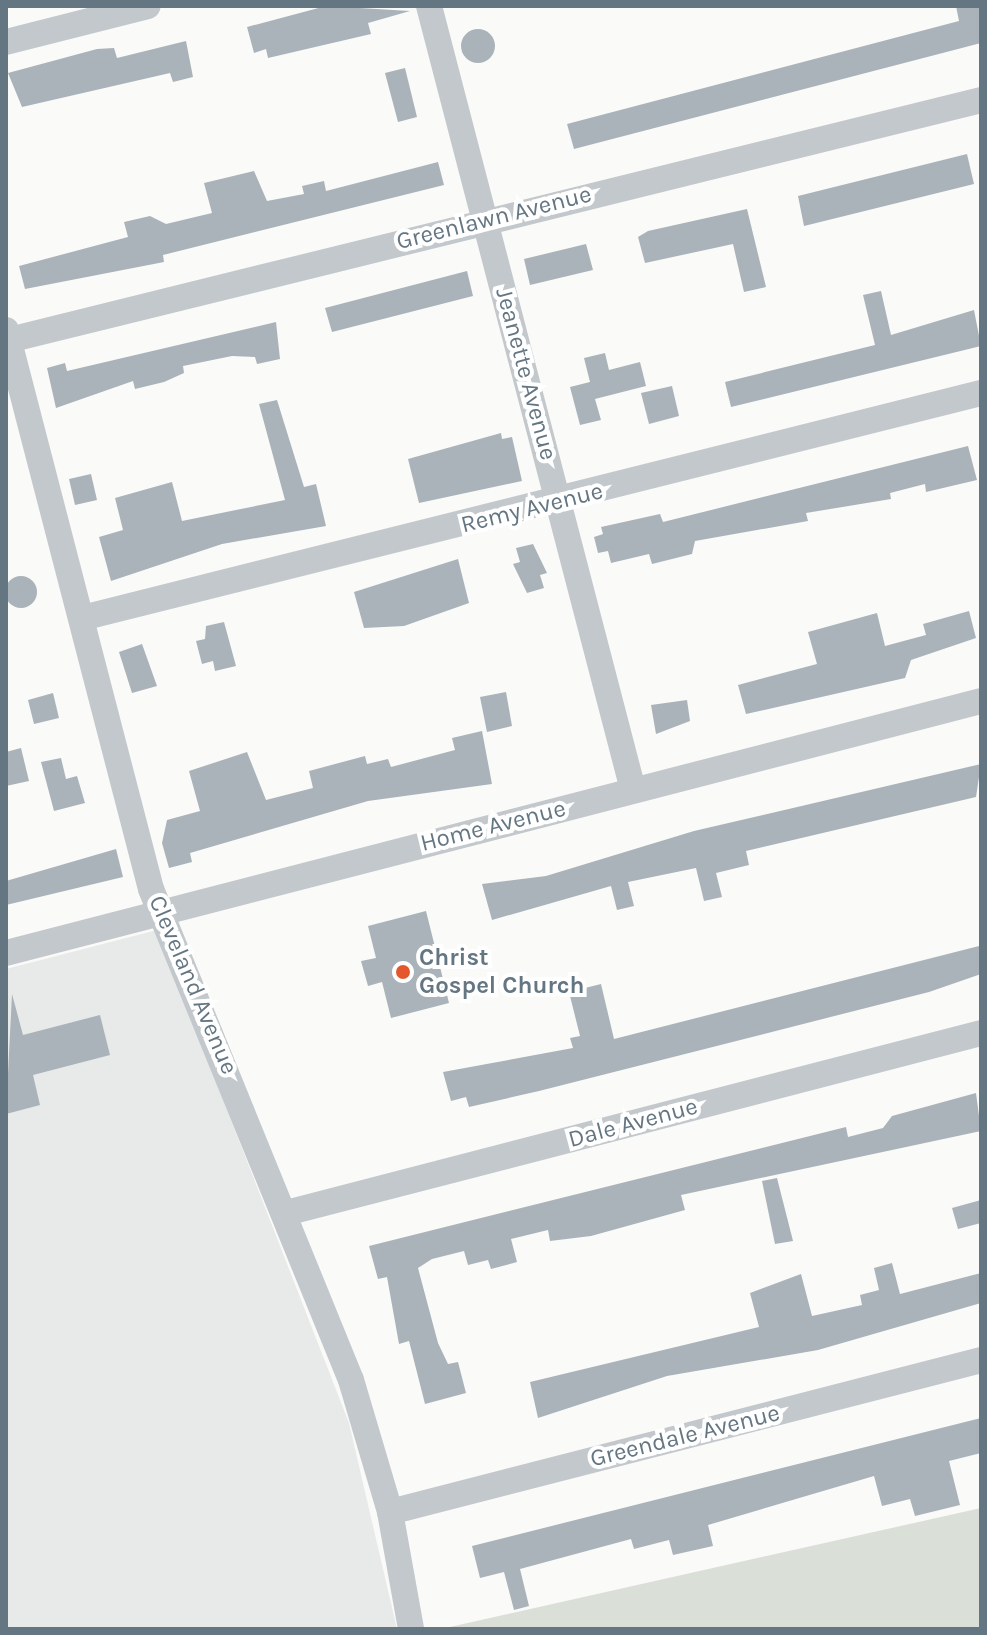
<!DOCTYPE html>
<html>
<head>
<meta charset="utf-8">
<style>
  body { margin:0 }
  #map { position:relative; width:987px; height:1635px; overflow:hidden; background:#fafaf8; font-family:Karla,sans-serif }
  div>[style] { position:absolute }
  .built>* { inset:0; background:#e8e9e9 }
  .green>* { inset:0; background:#dadfd7 }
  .building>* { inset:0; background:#aab3b9 }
  .round { border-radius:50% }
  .street>* { height:26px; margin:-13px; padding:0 13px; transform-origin:13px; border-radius:13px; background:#c3c8cc }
  .dots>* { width:22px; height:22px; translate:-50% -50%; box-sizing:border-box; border:4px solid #fff; border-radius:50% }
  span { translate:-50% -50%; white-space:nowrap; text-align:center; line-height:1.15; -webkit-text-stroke:8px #fff; paint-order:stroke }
  .street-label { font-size:24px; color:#657683 }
  .poi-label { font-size:24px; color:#657683; font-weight:700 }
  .left { translate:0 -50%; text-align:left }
  .frame { position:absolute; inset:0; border:8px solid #657683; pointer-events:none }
</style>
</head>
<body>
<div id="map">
  <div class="built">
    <div style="clip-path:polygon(157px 930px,349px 1423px,397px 1629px,6px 1629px,6px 969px)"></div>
  </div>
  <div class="green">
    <div style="clip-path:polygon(981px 1508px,981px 1629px,441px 1629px)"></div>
  </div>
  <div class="building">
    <div style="clip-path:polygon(326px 6px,410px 11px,368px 23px,371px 34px,268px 58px,266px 49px,254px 53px,247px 27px)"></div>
    <div style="clip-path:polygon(956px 6px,981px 6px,981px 43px,574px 149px,567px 124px,959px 21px)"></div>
    <div class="round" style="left:461px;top:29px;width:34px;height:34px"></div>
    <div style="clip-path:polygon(186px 41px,193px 77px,173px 82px,170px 73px,22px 107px,8px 73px,97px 49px,114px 48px,117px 58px)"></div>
    <div style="clip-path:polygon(405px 68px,417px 117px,398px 122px,385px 73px)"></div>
    <div style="clip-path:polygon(967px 154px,974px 184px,804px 226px,798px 196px)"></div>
    <div style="clip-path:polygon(438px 162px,444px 185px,163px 255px,164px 262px,25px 289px,19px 266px,128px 237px,124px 222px,150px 216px,166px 224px,212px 213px,204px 183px,254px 171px,267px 201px,304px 194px,302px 186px,324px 181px,326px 191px)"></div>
    <div style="clip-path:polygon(747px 209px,766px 287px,744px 292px,733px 244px,645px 263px,638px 237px,648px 231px)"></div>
    <div style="clip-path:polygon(586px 244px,593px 270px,530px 285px,524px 259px)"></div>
    <div style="clip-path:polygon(467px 271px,473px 296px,332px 332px,325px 308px)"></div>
    <div style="clip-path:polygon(881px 291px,891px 335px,974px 310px,981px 346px,731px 407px,725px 382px,875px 345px,863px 295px)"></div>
    <div style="clip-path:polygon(276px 322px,280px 359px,257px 364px,255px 357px,232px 356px,183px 366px,184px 373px,164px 382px,135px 389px,133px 381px,56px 408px,47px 368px,65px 363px,67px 371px)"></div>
    <div style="clip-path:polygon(605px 353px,609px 370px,640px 362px,646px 386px,595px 399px,601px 420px,580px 425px,570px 387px,590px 382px,584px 358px)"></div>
    <div style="clip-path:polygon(672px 386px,679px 416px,649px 424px,641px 393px)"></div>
    <div style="clip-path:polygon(277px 400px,304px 487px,316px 484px,326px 526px,222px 544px,111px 581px,99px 537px,123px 530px,115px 498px,172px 482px,182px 521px,285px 500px,259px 404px)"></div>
    <div style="clip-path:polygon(501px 433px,502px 439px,512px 437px,522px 481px,419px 503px,408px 459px)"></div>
    <div style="clip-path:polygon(968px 446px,977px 480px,926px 492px,925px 484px,890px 493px,891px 499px,806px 513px,808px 521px,695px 541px,692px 554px,652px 564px,649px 554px,611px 563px,608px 551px,598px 553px,594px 537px,603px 534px,601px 527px,660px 514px,663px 522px)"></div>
    <div style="clip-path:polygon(91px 474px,97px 500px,75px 505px,69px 479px)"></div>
    <div style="clip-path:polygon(533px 544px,547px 573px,540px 575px,544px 588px,527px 593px,513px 564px,520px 562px,516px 548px)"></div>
    <div style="clip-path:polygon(458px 559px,469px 603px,404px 626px,364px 628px,354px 592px)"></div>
    <div class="round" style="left:5px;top:576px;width:32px;height:32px"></div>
    <div style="clip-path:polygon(969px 611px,976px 638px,911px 660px,905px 678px,746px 714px,738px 685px,817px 664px,808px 632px,877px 613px,885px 646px,926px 635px,923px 624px)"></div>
    <div style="clip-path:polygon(224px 622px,236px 666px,215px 671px,213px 661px,202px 664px,196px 641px,205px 639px,206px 626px)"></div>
    <div style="clip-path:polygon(142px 644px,157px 686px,132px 693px,119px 652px)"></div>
    <div style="clip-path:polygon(506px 692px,512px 726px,487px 732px,480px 697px)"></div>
    <div style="clip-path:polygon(53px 693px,59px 718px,34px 724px,28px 700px)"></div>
    <div style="clip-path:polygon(687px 700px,690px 721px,656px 734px,651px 705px)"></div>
    <div style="clip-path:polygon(482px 731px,492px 784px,368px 801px,190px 853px,192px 862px,169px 868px,162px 843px,167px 820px,200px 811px,189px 771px,247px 752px,266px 800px,313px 788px,309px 771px,365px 756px,367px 764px,388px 759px,391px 767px,455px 750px,452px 738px)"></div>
    <div style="clip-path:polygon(21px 748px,29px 781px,6px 786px,6px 752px)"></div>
    <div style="clip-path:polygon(61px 758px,66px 779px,77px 776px,85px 803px,54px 811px,41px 762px)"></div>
    <div style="clip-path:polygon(981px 764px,976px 797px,746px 851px,749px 865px,716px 873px,722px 897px,704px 901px,696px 868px,628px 882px,634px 906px,617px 910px,611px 886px,492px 920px,482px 884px,546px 876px,694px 831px)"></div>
    <div style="clip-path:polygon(116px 849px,123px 877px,6px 905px,6px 881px)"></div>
    <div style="clip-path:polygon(426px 911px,449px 1003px,391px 1018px,382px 982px,368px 986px,361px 961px,376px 958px,368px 926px)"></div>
    <div style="clip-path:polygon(979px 946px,981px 974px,929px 992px,539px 1091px,469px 1107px,466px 1097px,451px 1101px,443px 1072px,573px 1048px,570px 1038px,580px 1036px,569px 992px,601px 984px,614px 1039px)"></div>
    <div style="clip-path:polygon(12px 994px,23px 1035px,100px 1015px,110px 1055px,33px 1075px,40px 1105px,6px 1114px)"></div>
    <div style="clip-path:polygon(976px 1093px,981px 1131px,681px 1195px,685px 1210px,591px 1236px,550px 1241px,548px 1230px,511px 1239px,517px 1262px,491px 1269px,488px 1260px,468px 1265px,464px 1251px,432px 1259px,418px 1268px,438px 1343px,448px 1364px,458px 1362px,466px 1393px,425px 1404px,409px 1341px,399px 1344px,387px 1277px,378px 1279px,369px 1246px,846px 1127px,848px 1137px,883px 1128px,892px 1116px)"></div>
    <div style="clip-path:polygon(777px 1178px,793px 1241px,775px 1244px,762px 1181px)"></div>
    <div style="clip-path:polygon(981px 1200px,981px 1223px,958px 1229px,952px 1208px)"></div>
    <div style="clip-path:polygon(892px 1263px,900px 1294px,981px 1273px,981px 1303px,818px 1350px,667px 1376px,538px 1418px,530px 1382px,759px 1327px,750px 1293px,801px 1274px,812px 1316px,862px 1305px,860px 1295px,879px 1290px,874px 1268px)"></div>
    <div style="clip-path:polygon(981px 1418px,981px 1453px,949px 1461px,960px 1505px,915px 1516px,910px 1499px,882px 1506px,874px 1476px,708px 1525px,713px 1546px,673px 1555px,669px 1540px,634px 1549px,631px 1539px,520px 1569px,529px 1606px,514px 1610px,504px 1572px,480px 1578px,472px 1546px)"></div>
  </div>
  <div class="street">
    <div style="left:429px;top:6px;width:810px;rotate:75.41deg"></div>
    <div style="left:6px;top:42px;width:146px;rotate:-14.2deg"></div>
    <div style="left:6px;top:330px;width:577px;rotate:75.46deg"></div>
    <div style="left:151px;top:889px;width:530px;rotate:67.84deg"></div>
    <div style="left:351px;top:1380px;width:138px;rotate:73.5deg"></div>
    <div style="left:390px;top:1512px;width:119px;rotate:79.8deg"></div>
    <div style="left:9px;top:340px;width:1001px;rotate:-13.87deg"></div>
    <div style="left:82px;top:618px;width:927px;rotate:-14.05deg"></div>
    <div style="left:6px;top:953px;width:1007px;rotate:-14.49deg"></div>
    <div style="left:286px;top:1213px;width:718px;rotate:-14.52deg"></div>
    <div style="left:390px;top:1512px;width:610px;rotate:-14.42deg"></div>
  </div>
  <div class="dots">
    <div style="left:403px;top:972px;background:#e4572e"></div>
  </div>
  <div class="street-label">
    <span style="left:494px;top:218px;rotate:-14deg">Greenlawn Avenue</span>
    <span style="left:526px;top:374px;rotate:75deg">Jeanette Avenue</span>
    <span style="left:532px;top:508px;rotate:-14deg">Remy Avenue</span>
    <span style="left:493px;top:826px;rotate:-14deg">Home Avenue</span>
    <span style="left:193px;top:985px;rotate:67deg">Cleveland Avenue</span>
    <span style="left:633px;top:1123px;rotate:-15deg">Dale Avenue</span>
    <span style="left:685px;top:1436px;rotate:-14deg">Greendale Avenue</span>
  </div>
  <div class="poi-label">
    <span class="left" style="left:419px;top:972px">Christ<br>Gospel Church</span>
  </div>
  <div class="frame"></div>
</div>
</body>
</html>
